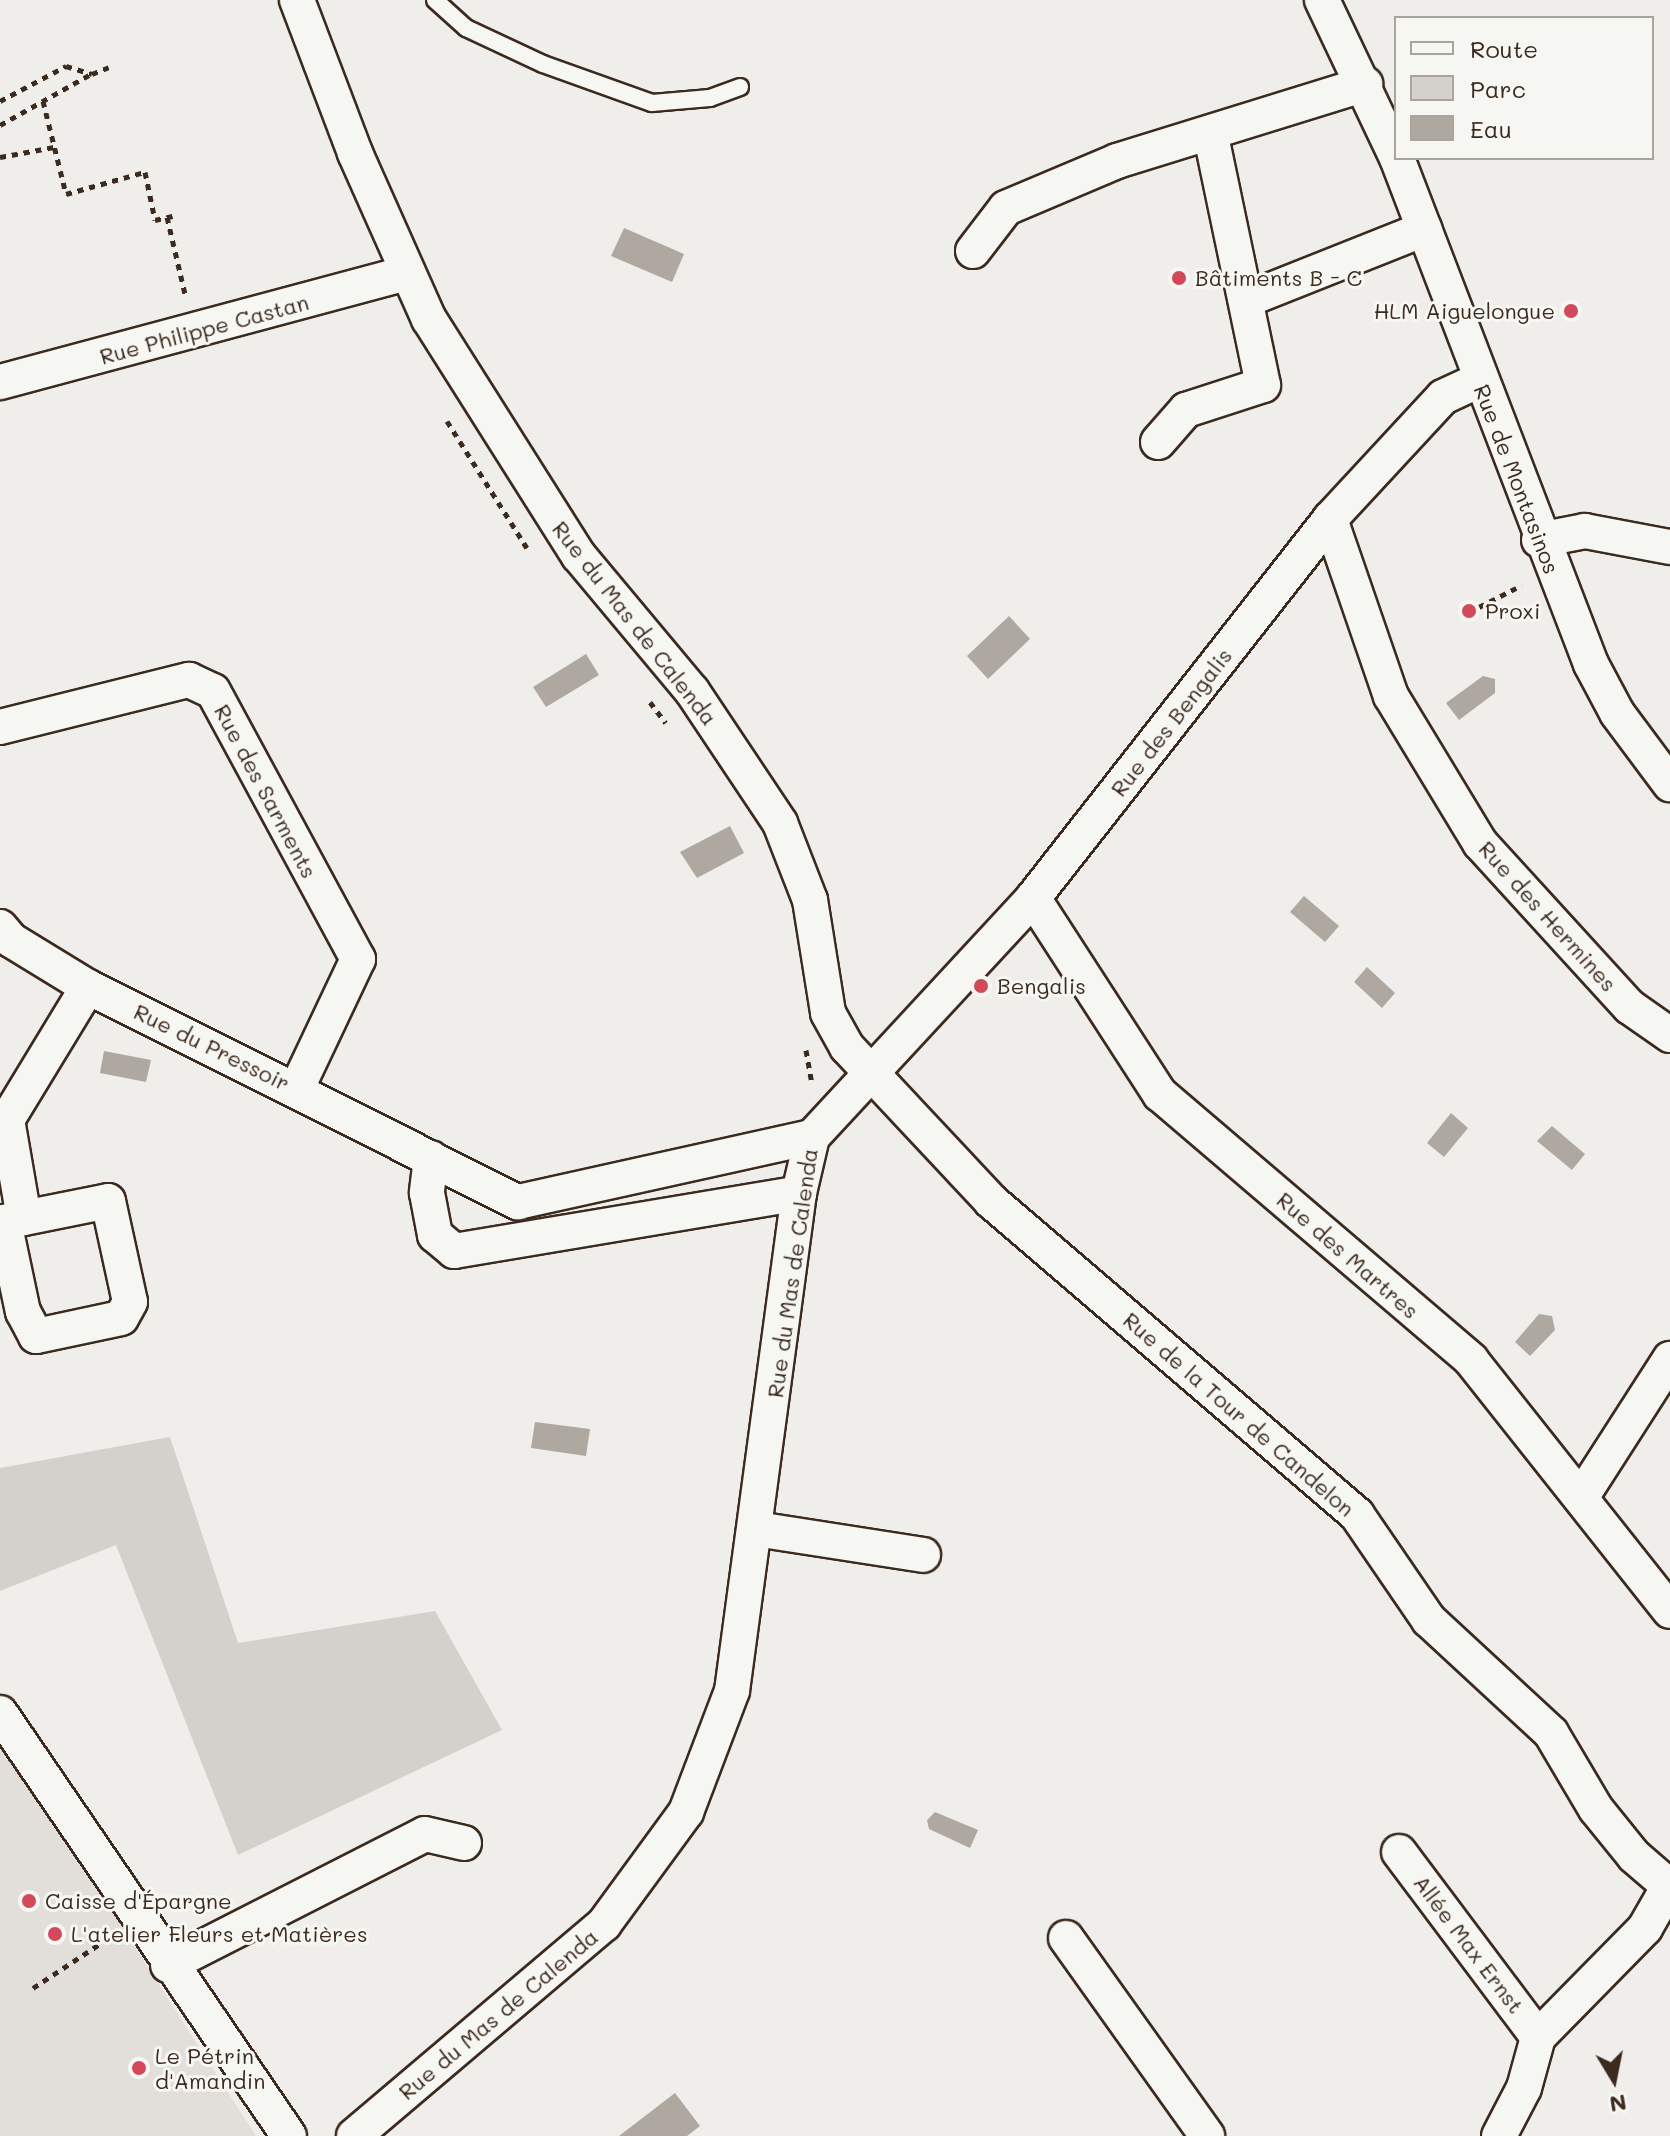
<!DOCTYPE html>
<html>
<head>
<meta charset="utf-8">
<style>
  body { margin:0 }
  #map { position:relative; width:1670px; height:2136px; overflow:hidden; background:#efeeea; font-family:Mali,sans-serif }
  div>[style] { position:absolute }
  .built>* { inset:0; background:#e2dfdb }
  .green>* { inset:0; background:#d4d1cc }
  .water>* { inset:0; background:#afa8a1 }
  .path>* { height:5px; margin-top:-2.5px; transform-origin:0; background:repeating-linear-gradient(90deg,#3b2a1e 0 6px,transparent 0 12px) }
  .roads { filter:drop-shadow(2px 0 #3b2a1e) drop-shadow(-2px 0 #3b2a1e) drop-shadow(0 2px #3b2a1e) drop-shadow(0 -2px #3b2a1e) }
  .lane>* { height:16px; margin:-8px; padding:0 8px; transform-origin:8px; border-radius:8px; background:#f6f6f2 }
  .street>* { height:34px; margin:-17px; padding:0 17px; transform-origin:17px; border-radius:17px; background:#f6f6f2 }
  .dots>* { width:22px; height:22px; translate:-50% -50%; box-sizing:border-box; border:4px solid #f6f6f2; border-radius:50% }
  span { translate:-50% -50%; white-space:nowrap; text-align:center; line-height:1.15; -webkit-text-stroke:6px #f6f6f2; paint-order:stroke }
  .poi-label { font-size:22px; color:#3b2a1e }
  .left { translate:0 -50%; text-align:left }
  .right { translate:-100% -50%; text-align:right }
  .street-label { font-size:22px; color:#3b2a1e }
  .legend { position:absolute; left:1394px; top:16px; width:260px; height:144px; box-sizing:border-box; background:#f6f6f2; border:2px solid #aba49d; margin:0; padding:10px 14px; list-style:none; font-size:24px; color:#3b2a1e }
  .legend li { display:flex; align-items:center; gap:16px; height:40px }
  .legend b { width:40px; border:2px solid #aba49d }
  .north { position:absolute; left:1574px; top:2040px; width:80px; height:80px; -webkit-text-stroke:6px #f6f6f2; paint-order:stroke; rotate:170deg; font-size:22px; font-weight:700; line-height:32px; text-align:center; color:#3b2a1e }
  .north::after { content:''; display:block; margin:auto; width:28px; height:36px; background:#3b2a1e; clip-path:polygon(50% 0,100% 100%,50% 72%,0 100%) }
</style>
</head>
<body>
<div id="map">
  <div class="built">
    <div style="clip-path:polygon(0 1736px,256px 2136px,0 2136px)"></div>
  </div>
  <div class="green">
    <div style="clip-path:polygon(170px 1437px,238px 1643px,435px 1611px,502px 1730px,238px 1855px,116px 1545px,0 1591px,0 1468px)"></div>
  </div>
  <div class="water">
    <div style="clip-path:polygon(624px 228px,684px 254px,672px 282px,611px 256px)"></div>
    <div style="clip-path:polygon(1009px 616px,1030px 639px,988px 679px,967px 656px)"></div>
    <div style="clip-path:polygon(586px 654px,599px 675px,546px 707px,533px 687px)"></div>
    <div style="clip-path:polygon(1483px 676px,1495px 679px,1495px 693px,1459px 720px,1446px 703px)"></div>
    <div style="clip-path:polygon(730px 826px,744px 853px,697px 878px,680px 852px)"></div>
    <div style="clip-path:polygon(1304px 896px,1339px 926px,1325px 942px,1290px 912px)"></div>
    <div style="clip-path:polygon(1367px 967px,1395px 993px,1382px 1008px,1354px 982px)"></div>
    <div style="clip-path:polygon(104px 1051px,151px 1060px,146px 1082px,100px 1073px)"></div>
    <div style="clip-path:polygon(1451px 1113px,1468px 1128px,1444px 1157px,1427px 1143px)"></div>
    <div style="clip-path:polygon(1552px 1126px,1585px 1154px,1572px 1170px,1537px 1141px)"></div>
    <div style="clip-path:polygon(1539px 1314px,1552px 1316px,1555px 1330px,1530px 1356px,1515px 1342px)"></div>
    <div style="clip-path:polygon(535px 1422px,590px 1429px,586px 1456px,531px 1448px)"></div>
    <div style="clip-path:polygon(935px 1812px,978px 1830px,970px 1848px,929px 1829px,927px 1820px)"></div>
    <div style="clip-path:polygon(675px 2093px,700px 2126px,687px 2136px,619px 2136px)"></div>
  </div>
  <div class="path">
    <div style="left:0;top:101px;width:75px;rotate:-27.9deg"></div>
    <div style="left:66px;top:66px;width:27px;rotate:17deg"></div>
    <div style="left:92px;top:74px;width:18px;rotate:-22deg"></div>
    <div style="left:43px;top:101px;width:96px;rotate:76.1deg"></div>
    <div style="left:66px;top:194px;width:82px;rotate:-15.6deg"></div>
    <div style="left:145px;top:172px;width:49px;rotate:78.2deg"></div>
    <div style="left:155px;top:220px;width:18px;rotate:-13deg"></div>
    <div style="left:0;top:125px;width:104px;rotate:-29.3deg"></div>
    <div style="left:0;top:157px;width:55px;rotate:-10.5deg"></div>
    <div style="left:167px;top:217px;width:83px;rotate:76.8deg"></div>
    <div style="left:447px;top:421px;width:150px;rotate:57.8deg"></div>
    <div style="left:1479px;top:607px;width:48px;rotate:-27.1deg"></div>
    <div style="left:650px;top:702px;width:26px;rotate:53deg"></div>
    <div style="left:806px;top:1050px;width:34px;rotate:80deg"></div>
    <div style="left:33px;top:1988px;width:95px;rotate:-33.4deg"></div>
  </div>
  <div class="roads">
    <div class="lane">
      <div style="left:435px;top:0;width:42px;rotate:42.1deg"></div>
      <div style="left:466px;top:28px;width:85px;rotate:25.1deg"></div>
      <div style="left:543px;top:64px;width:116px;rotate:19.7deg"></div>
      <div style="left:652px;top:103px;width:58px;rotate:-4.9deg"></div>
      <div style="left:710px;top:98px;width:32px;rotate:-20deg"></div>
    </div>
    <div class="street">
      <div style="left:297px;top:0;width:164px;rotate:69.2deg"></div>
      <div style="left:355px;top:153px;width:182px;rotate:66deg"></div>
      <div style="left:429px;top:319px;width:280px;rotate:57.7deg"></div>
      <div style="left:579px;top:556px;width:176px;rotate:50.1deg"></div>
      <div style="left:692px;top:691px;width:159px;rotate:56.3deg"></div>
      <div style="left:780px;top:823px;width:83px;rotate:68.7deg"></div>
      <div style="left:810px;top:900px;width:114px;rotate:80.9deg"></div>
      <div style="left:828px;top:1013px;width:39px;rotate:61deg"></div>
      <div style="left:847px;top:1047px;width:211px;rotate:46.9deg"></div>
      <div style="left:991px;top:1201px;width:482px;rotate:40.6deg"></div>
      <div style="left:1357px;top:1515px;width:127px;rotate:55.6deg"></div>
      <div style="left:1429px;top:1620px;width:166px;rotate:42.8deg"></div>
      <div style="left:1551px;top:1733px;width:88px;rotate:59.4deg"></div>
      <div style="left:1596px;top:1809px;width:60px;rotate:51deg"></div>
      <div style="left:1634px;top:1856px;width:48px;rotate:40.7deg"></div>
      <div style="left:1322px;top:0;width:173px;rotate:64.6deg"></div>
      <div style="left:1397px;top:158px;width:542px;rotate:69.02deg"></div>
      <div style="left:1591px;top:664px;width:55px;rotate:62deg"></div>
      <div style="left:1617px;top:713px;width:89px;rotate:53.3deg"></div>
      <div style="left:973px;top:251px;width:54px;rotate:-52.5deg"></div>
      <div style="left:1006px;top:208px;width:121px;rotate:-22.9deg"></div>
      <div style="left:1117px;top:161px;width:260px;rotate:-17.2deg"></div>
      <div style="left:1246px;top:300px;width:192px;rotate:-21.7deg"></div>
      <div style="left:0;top:382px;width:422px;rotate:-15deg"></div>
      <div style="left:1158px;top:442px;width:43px;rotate:-48.8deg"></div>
      <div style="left:1186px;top:410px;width:81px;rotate:-18deg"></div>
      <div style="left:1263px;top:385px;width:254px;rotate:-101.8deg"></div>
      <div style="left:1330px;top:519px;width:187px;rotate:71deg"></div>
      <div style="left:1391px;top:696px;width:172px;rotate:58.8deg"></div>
      <div style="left:1480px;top:843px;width:222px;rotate:47.6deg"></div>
      <div style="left:1630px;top:1007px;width:49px;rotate:35deg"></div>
      <div style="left:1539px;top:540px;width:47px;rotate:-11.1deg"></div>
      <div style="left:1585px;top:531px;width:86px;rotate:10.7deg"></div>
      <div style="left:0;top:727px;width:195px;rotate:-14deg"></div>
      <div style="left:189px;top:680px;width:26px;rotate:25deg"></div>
      <div style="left:213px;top:691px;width:305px;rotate:61.6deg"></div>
      <div style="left:358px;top:959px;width:143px;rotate:115.3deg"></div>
      <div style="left:1033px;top:898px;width:234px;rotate:57.1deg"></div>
      <div style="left:1160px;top:1094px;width:409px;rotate:40.5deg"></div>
      <div style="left:1471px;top:1360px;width:320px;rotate:51.6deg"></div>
      <div style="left:0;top:927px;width:17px;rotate:50deg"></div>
      <div style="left:11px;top:940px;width:90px;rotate:31.4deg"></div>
      <div style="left:88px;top:987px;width:481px;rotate:26.6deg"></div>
      <div style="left:518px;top:1202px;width:301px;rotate:-12.5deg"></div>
      <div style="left:431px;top:1158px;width:35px;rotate:97deg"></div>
      <div style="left:427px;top:1193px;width:43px;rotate:79.2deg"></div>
      <div style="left:435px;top:1235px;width:25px;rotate:40deg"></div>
      <div style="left:454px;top:1251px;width:350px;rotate:-9.5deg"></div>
      <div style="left:108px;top:1201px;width:103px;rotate:77.7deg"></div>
      <div style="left:130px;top:1302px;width:18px;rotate:119deg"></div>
      <div style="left:121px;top:1318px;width:87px;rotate:168deg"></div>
      <div style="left:36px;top:1336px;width:27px;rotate:-118deg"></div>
      <div style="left:23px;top:1312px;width:92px;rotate:-101.9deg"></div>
      <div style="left:4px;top:1222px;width:106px;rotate:-11.4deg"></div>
      <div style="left:24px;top:1218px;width:99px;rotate:-99.8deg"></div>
      <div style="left:7px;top:1120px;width:156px;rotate:-58.7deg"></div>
      <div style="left:1582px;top:1496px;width:163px;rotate:-57.3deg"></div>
      <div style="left:756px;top:1529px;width:169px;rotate:8.8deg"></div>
      <div style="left:0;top:1713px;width:512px;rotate:55.66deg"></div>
      <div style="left:1399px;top:1852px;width:231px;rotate:53.1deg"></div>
      <div style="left:1066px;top:1938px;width:243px;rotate:54.5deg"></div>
      <div style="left:168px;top:1965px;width:288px;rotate:-27deg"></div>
      <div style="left:425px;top:1834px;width:40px;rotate:13deg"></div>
      <div style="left:354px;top:2136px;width:328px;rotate:-40.3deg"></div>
      <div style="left:604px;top:1924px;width:139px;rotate:-53.8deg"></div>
      <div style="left:686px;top:1812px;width:129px;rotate:-69.2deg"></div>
      <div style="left:732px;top:1691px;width:502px;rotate:-82.34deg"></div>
      <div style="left:799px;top:1193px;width:57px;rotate:-76.9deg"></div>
      <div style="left:812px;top:1137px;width:326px;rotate:-47.2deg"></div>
      <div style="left:1033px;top:898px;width:482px;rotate:-51.9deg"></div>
      <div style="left:1330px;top:519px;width:166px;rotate:-47.2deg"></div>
      <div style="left:1443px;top:397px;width:40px;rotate:-25deg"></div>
      <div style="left:1499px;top:2136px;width:54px;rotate:-62.5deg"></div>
      <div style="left:1524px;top:2088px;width:53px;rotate:-74.6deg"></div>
      <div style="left:1538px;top:2037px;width:153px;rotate:-45.5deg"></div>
      <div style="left:1645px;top:1928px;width:48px;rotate:-60.3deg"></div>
    </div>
  </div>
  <div class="dots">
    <div style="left:1179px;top:278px;background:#d1495b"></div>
    <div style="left:1571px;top:311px;background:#d1495b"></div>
    <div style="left:1469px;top:611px;background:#d1495b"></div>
    <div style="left:981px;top:986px;background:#d1495b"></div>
    <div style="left:29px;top:1901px;background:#d1495b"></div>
    <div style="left:55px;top:1934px;background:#d1495b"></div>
    <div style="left:139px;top:2068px;background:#d1495b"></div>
  </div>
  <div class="poi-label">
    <span class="left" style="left:1195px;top:278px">Bâtiments B - C</span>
    <span class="right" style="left:1555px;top:311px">HLM Aiguelongue</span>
    <span class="left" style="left:1485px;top:611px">Proxi</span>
    <span class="left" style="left:997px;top:986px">Bengalis</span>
    <span class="left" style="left:45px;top:1901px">Caisse d'Épargne</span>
    <span class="left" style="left:71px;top:1934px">L'atelier Fleurs et Matières</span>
    <span class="left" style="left:155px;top:2068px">Le Pétrin<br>d'Amandin</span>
  </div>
  <div class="street-label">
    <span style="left:204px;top:329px;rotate:-15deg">Rue Philippe Castan</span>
    <span style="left:1517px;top:479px;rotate:69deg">Rue de Montasinos</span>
    <span style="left:635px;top:623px;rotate:52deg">Rue du Mas de Calenda</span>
    <span style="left:1171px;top:722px;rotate:-52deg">Rue des Bengalis</span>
    <span style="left:266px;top:791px;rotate:62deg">Rue des Sarments</span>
    <span style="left:1548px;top:916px;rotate:48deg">Rue des Hermines</span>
    <span style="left:212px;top:1047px;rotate:26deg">Rue du Pressoir</span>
    <span style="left:1348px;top:1255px;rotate:41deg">Rue des Martres</span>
    <span style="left:792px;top:1273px;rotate:-82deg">Rue du Mas de Calenda</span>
    <span style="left:1239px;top:1414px;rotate:41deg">Rue de la Tour de Candelon</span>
    <span style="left:1469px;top:1944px;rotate:53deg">Allée Max Ernst</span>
    <span style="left:498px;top:2014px;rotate:-40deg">Rue du Mas de Calenda</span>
  </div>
  <ul class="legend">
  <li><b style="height:10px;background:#f6f6f2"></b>Route</li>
  <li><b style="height:22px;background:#d4d1cc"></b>Parc</li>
  <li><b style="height:22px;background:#afa8a1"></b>Eau</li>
  </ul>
  <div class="north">N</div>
</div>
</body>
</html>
